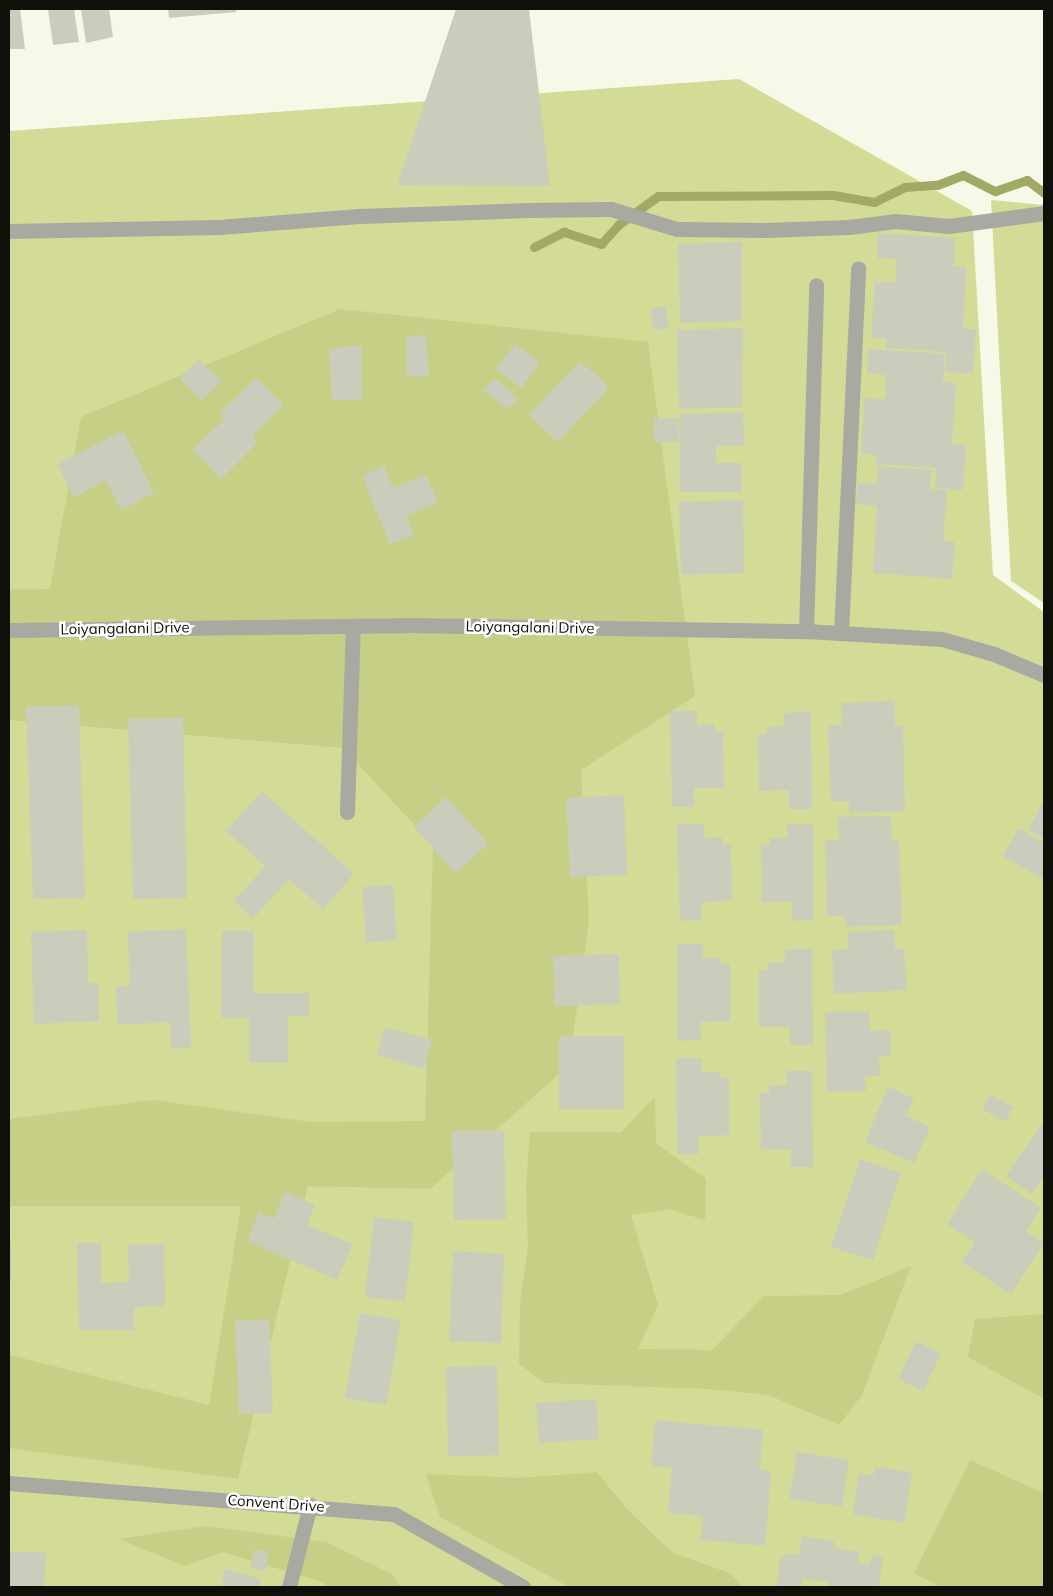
<!DOCTYPE html>
<html>
<head>
<meta charset="utf-8">
<style>
  body { margin:0 }
  #map { position:relative; width:1053px; height:1596px; overflow:hidden; background:#f6f9e7; font-family:Mulish,sans-serif }
  div>[style] { position:absolute }
  .green>* { inset:0; background:#d3db97 }
  .forest>* { inset:0; background:#c7cf87 }
  .stream>* { height:9px; margin:-4.5px; padding:0 4.5px; transform-origin:4.5px; border-radius:4.5px; background:#a1a962 }
  .building>* { inset:0; background:#cbcdbc }
  .minor>* { height:15px; margin:-7.5px; padding:0 7.5px; transform-origin:7.5px; border-radius:7.5px; background:#a8a9a1 }
  span { translate:-50% -50%; white-space:nowrap; text-align:center; line-height:1.15; -webkit-text-stroke:5px #fff; paint-order:stroke }
  .street-label { font-size:15px; color:#0f100a }
  .frame { position:absolute; inset:0; border:10px solid #0f100a; pointer-events:none }
</style>
</head>
<body>
<div id="map">
  <div class="green">
    <div style="clip-path:polygon(739px 79px,972px 211px,993px 575px,1044px 612px,1044px 1587px,9px 1587px,9px 131px)"></div>
    <div style="clip-path:polygon(991px 200px,1044px 205px,1044px 603px,1011px 581px)"></div>
  </div>
  <div class="forest">
    <div style="clip-path:polygon(340px 309px,648px 342px,695px 696px,581px 770px,589px 921px,569px 1065px,430px 1189px,308px 1186px,238px 1479px,9px 1448px,9px 1355px,209px 1405px,241px 1206px,9px 1206px,9px 1119px,153px 1100px,311px 1122px,425px 1121px,433px 845px,343px 748px,9px 720px,9px 590px,50px 589px,81px 417px)"></div>
    <div style="clip-path:polygon(655px 1097px,656px 1143px,706px 1179px,705px 1220px,668px 1209px,631px 1215px,658px 1305px,638px 1349px,712px 1350px,764px 1296px,840px 1295px,911px 1266px,862px 1395px,839px 1425px,768px 1395px,707px 1389px,545px 1383px,519px 1364px,520px 1304px,528px 1247px,526px 1187px,530px 1132px,621px 1132px)"></div>
    <div style="clip-path:polygon(1044px 1314px,1044px 1399px,968px 1357px,975px 1319px)"></div>
    <div style="clip-path:polygon(970px 1460px,1044px 1493px,1044px 1587px,940px 1587px,914px 1573px)"></div>
    <div style="clip-path:polygon(597px 1472px,628px 1510px,673px 1553px,730px 1573px,743px 1587px,569px 1587px,440px 1517px,426px 1474px,520px 1478px)"></div>
    <div style="clip-path:polygon(205px 1526px,326px 1542px,392px 1574px,401px 1587px,329px 1587px,322px 1582px,222px 1552px,185px 1566px,119px 1539px)"></div>
  </div>
  <div class="stream">
    <div style="left:534px;top:247px;width:34px;rotate:-27deg"></div>
    <div style="left:564px;top:232px;width:39px;rotate:18deg"></div>
    <div style="left:601px;top:244px;width:25px;rotate:-48deg"></div>
    <div style="left:618px;top:225px;width:49px;rotate:-35.9deg"></div>
    <div style="left:658px;top:196px;width:175px;rotate:-0.3deg"></div>
    <div style="left:833px;top:195px;width:42px;rotate:9.7deg"></div>
    <div style="left:874px;top:202px;width:34px;rotate:-26deg"></div>
    <div style="left:905px;top:187px;width:32px;rotate:-4deg"></div>
    <div style="left:937px;top:185px;width:28px;rotate:-21deg"></div>
    <div style="left:963px;top:175px;width:36px;rotate:27deg"></div>
    <div style="left:995px;top:191px;width:34px;rotate:-19deg"></div>
    <div style="left:1027px;top:180px;width:21px;rotate:37deg"></div>
  </div>
  <div class="building">
    <div style="clip-path:polygon(9px 9px,20px 9px,25px 49px,9px 49px)"></div>
    <div style="clip-path:polygon(48px 9px,74px 9px,79px 42px,53px 45px)"></div>
    <div style="clip-path:polygon(81px 9px,109px 9px,113px 37px,86px 43px)"></div>
    <div style="clip-path:polygon(168px 9px,235px 9px,237px 12px,169px 18px)"></div>
    <div style="clip-path:polygon(456px 9px,529px 9px,550px 186px,397px 185px)"></div>
    <div style="clip-path:polygon(878px 233px,955px 238px,954px 266px,966px 267px,963px 329px,976px 329px,973px 374px,945px 372px,947px 352px,886px 348px,887px 339px,871px 338px,875px 282px,895px 283px,897px 259px,877px 258px)"></div>
    <div style="clip-path:polygon(742px 242px,742px 321px,680px 323px,678px 244px)"></div>
    <div style="clip-path:polygon(666px 306px,669px 328px,653px 330px,651px 308px)"></div>
    <div style="clip-path:polygon(743px 328px,742px 407px,679px 409px,677px 330px)"></div>
    <div style="clip-path:polygon(426px 335px,429px 377px,407px 376px,406px 336px)"></div>
    <div style="clip-path:polygon(515px 344px,540px 363px,521px 388px,496px 369px)"></div>
    <div style="clip-path:polygon(361px 345px,362px 399px,332px 401px,329px 349px)"></div>
    <div style="clip-path:polygon(868px 349px,945px 354px,943px 382px,956px 383px,952px 444px,966px 445px,963px 490px,935px 488px,936px 468px,876px 464px,877px 455px,861px 454px,864px 398px,885px 399px,886px 375px,867px 374px)"></div>
    <div style="clip-path:polygon(199px 359px,221px 381px,202px 401px,179px 379px)"></div>
    <div style="clip-path:polygon(580px 361px,609px 387px,558px 442px,529px 415px)"></div>
    <div style="clip-path:polygon(256px 377px,284px 405px,253px 435px,257px 443px,221px 479px,193px 450px,225px 419px,219px 413px)"></div>
    <div style="clip-path:polygon(495px 378px,518px 398px,508px 409px,483px 390px)"></div>
    <div style="clip-path:polygon(743px 412px,744px 446px,716px 446px,716px 463px,742px 463px,742px 492px,680px 492px,679px 414px)"></div>
    <div style="clip-path:polygon(653px 418px,678px 418px,678px 442px,654px 442px)"></div>
    <div style="clip-path:polygon(123px 431px,154px 493px,121px 510px,106px 480px,74px 497px,57px 464px)"></div>
    <div style="clip-path:polygon(384px 466px,393px 488px,426px 474px,438px 503px,406px 516px,414px 535px,390px 544px,362px 476px)"></div>
    <div style="clip-path:polygon(878px 466px,932px 470px,930px 489px,947px 490px,943px 541px,955px 542px,952px 579px,873px 573px,877px 506px,856px 504px,858px 483px,877px 484px)"></div>
    <div style="clip-path:polygon(743px 500px,744px 573px,681px 575px,679px 502px)"></div>
    <div style="clip-path:polygon(894px 701px,895px 726px,903px 726px,905px 811px,849px 813px,849px 801px,831px 801px,828px 726px,842px 725px,841px 703px)"></div>
    <div style="clip-path:polygon(79px 705px,85px 898px,33px 899px,26px 707px)"></div>
    <div style="clip-path:polygon(670px 711px,697px 711px,697px 725px,714px 724px,715px 731px,723px 731px,724px 788px,694px 788px,694px 807px,672px 807px)"></div>
    <div style="clip-path:polygon(811px 712px,812px 809px,789px 809px,789px 790px,759px 791px,758px 734px,767px 734px,767px 727px,785px 726px,784px 713px)"></div>
    <div style="clip-path:polygon(183px 718px,187px 898px,133px 899px,128px 719px)"></div>
    <div style="clip-path:polygon(262px 791px,354px 874px,323px 909px,289px 879px,253px 919px,234px 901px,265px 866px,226px 831px)"></div>
    <div style="clip-path:polygon(624px 795px,627px 875px,570px 877px,566px 798px)"></div>
    <div style="clip-path:polygon(446px 797px,488px 844px,456px 873px,414px 827px)"></div>
    <div style="clip-path:polygon(1044px 800px,1044px 838px,1028px 830px)"></div>
    <div style="clip-path:polygon(891px 816px,892px 841px,899px 840px,902px 925px,846px 927px,845px 916px,827px 916px,825px 840px,839px 840px,838px 817px)"></div>
    <div style="clip-path:polygon(677px 824px,704px 824px,704px 838px,722px 837px,722px 844px,731px 844px,732px 900px,702px 902px,702px 920px,680px 921px)"></div>
    <div style="clip-path:polygon(787px 824px,813px 824px,814px 920px,792px 921px,792px 902px,762px 902px,761px 845px,770px 845px,770px 838px,788px 838px)"></div>
    <div style="clip-path:polygon(1018px 828px,1044px 843px,1044px 879px,1003px 856px)"></div>
    <div style="clip-path:polygon(393px 885px,397px 940px,366px 942px,362px 887px)"></div>
    <div style="clip-path:polygon(186px 929px,191px 1048px,171px 1049px,170px 1022px,117px 1025px,116px 986px,130px 985px,128px 932px)"></div>
    <div style="clip-path:polygon(87px 930px,88px 983px,98px 982px,99px 1021px,34px 1024px,31px 932px)"></div>
    <div style="clip-path:polygon(894px 930px,895px 949px,904px 949px,907px 990px,834px 994px,832px 950px,849px 949px,848px 932px)"></div>
    <div style="clip-path:polygon(222px 931px,254px 931px,253px 993px,309px 993px,309px 1016px,288px 1016px,288px 1063px,249px 1063px,249px 1018px,221px 1018px)"></div>
    <div style="clip-path:polygon(677px 944px,703px 944px,703px 958px,721px 958px,721px 964px,730px 964px,730px 1021px,700px 1022px,701px 1040px,678px 1041px)"></div>
    <div style="clip-path:polygon(785px 949px,812px 949px,813px 1045px,790px 1045px,790px 1027px,759px 1027px,759px 970px,768px 970px,768px 963px,785px 963px)"></div>
    <div style="clip-path:polygon(619px 954px,620px 1004px,555px 1006px,553px 956px)"></div>
    <div style="clip-path:polygon(869px 1011px,870px 1031px,890px 1030px,891px 1056px,879px 1056px,880px 1076px,865px 1076px,866px 1091px,827px 1092px,825px 1012px)"></div>
    <div style="clip-path:polygon(385px 1027px,432px 1040px,424px 1069px,377px 1055px)"></div>
    <div style="clip-path:polygon(559px 1036px,624px 1036px,624px 1109px,559px 1109px)"></div>
    <div style="clip-path:polygon(676px 1058px,701px 1058px,702px 1072px,720px 1072px,719px 1079px,729px 1078px,729px 1135px,699px 1136px,699px 1154px,677px 1154px)"></div>
    <div style="clip-path:polygon(786px 1071px,812px 1071px,813px 1167px,791px 1167px,791px 1149px,761px 1149px,760px 1093px,769px 1093px,769px 1086px,787px 1085px)"></div>
    <div style="clip-path:polygon(888px 1087px,914px 1098px,906px 1116px,930px 1127px,914px 1163px,865px 1142px)"></div>
    <div style="clip-path:polygon(990px 1095px,1013px 1107px,1005px 1122px,982px 1109px)"></div>
    <div style="clip-path:polygon(1041px 1125px,1044px 1127px,1044px 1176px,1032px 1194px,1006px 1176px)"></div>
    <div style="clip-path:polygon(504px 1130px,506px 1219px,454px 1220px,452px 1131px)"></div>
    <div style="clip-path:polygon(860px 1159px,901px 1173px,873px 1260px,831px 1247px)"></div>
    <div style="clip-path:polygon(982px 1169px,1041px 1208px,1026px 1231px,1044px 1243px,1011px 1294px,962px 1262px,975px 1242px,947px 1224px)"></div>
    <div style="clip-path:polygon(285px 1192px,315px 1205px,307px 1225px,353px 1244px,337px 1280px,247px 1241px,259px 1212px,274px 1219px)"></div>
    <div style="clip-path:polygon(374px 1217px,414px 1222px,405px 1302px,365px 1297px)"></div>
    <div style="clip-path:polygon(9px 1239px,11px 1239px,12px 1279px,9px 1279px)"></div>
    <div style="clip-path:polygon(77px 1243px,101px 1243px,101px 1283px,129px 1282px,128px 1245px,164px 1244px,165px 1306px,134px 1307px,134px 1330px,79px 1330px)"></div>
    <div style="clip-path:polygon(453px 1251px,504px 1254px,501px 1343px,449px 1341px)"></div>
    <div style="clip-path:polygon(360px 1313px,401px 1320px,386px 1405px,345px 1398px)"></div>
    <div style="clip-path:polygon(269px 1320px,273px 1413px,239px 1414px,235px 1321px)"></div>
    <div style="clip-path:polygon(916px 1341px,941px 1354px,923px 1391px,898px 1379px)"></div>
    <div style="clip-path:polygon(497px 1366px,499px 1455px,448px 1456px,446px 1367px)"></div>
    <div style="clip-path:polygon(596px 1399px,599px 1439px,539px 1443px,536px 1403px)"></div>
    <div style="clip-path:polygon(655px 1420px,763px 1430px,760px 1470px,771px 1471px,765px 1546px,701px 1540px,703px 1516px,668px 1513px,672px 1468px,651px 1466px)"></div>
    <div style="clip-path:polygon(797px 1452px,849px 1460px,842px 1507px,789px 1498px)"></div>
    <div style="clip-path:polygon(875px 1466px,912px 1473px,904px 1523px,853px 1514px,859px 1473px,873px 1476px)"></div>
    <div style="clip-path:polygon(802px 1536px,834px 1541px,833px 1554px,834px 1548px,860px 1552px,858px 1563px,870px 1565px,872px 1555px,883px 1557px,879px 1587px,828px 1587px,829px 1582px,803px 1579px,802px 1587px,776px 1587px,780px 1558px,784px 1558px,785px 1553px,799px 1555px)"></div>
    <div style="clip-path:polygon(253px 1550px,268px 1551px,266px 1570px,251px 1569px)"></div>
    <div style="clip-path:polygon(9px 1551px,46px 1553px,44px 1587px,9px 1587px)"></div>
    <div style="clip-path:polygon(225px 1569px,261px 1579px,259px 1587px,221px 1587px)"></div>
  </div>
  <div class="minor">
    <div style="left:9px;top:231px;width:210px;rotate:-1.1deg"></div>
    <div style="left:219px;top:227px;width:140px;rotate:-4.5deg"></div>
    <div style="left:359px;top:216px;width:169px;rotate:-2deg"></div>
    <div style="left:528px;top:210px;width:83px;rotate:-0.7deg"></div>
    <div style="left:611px;top:209px;width:69px;rotate:16.9deg"></div>
    <div style="left:677px;top:229px;width:88px;rotate:0.7deg"></div>
    <div style="left:765px;top:230px;width:84px;rotate:-2deg"></div>
    <div style="left:849px;top:227px;width:46px;rotate:-7.4deg"></div>
    <div style="left:895px;top:221px;width:54px;rotate:5.3deg"></div>
    <div style="left:949px;top:226px;width:96px;rotate:-7.8deg"></div>
    <div style="left:9px;top:630px;width:397px;rotate:-0.7deg"></div>
    <div style="left:406px;top:625px;width:400px;rotate:0.9deg"></div>
    <div style="left:806px;top:631px;width:136px;rotate:3.4deg"></div>
    <div style="left:942px;top:639px;width:54px;rotate:16.1deg"></div>
    <div style="left:994px;top:654px;width:54px;rotate:22.8deg"></div>
    <div style="left:806px;top:631px;width:346px;rotate:-88.3deg"></div>
    <div style="left:841px;top:633px;width:365px;rotate:-87.3deg"></div>
    <div style="left:347px;top:812px;width:186px;rotate:-88.2deg"></div>
    <div style="left:9px;top:1483px;width:386px;rotate:4.6deg"></div>
    <div style="left:394px;top:1514px;width:148px;rotate:29.5deg"></div>
    <div style="left:289px;top:1587px;width:85px;rotate:-75.6deg"></div>
  </div>
  <div class="street-label">
    <span style="left:530px;top:627px;rotate:1deg">Loiyangalani Drive</span>
    <span style="left:125px;top:628px;rotate:-1deg">Loiyangalani Drive</span>
    <span style="left:276px;top:1503px;rotate:4deg">Convent Drive</span>
  </div>
  <div class="frame"></div>
</div>
</body>
</html>
